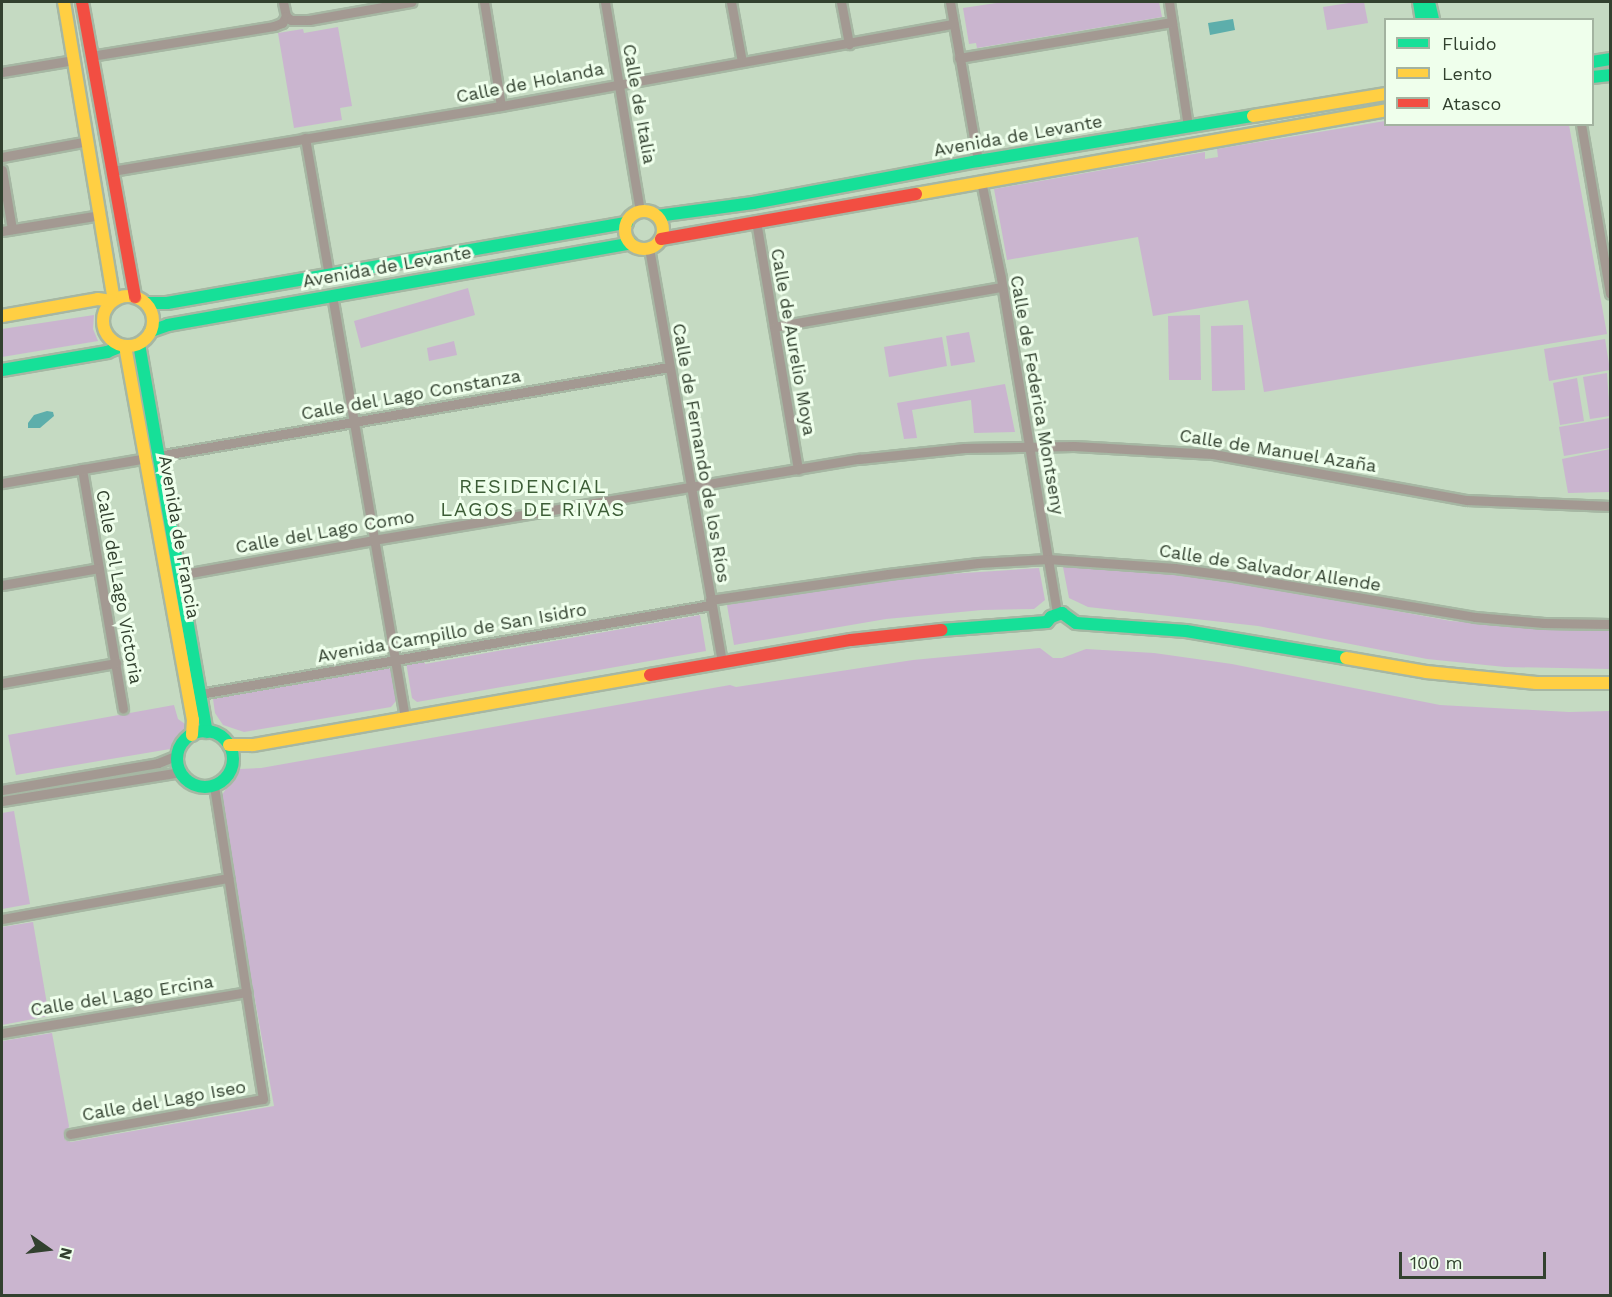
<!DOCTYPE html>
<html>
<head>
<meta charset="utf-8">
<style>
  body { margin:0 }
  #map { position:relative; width:1612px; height:1297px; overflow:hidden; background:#c5dac2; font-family:"Work Sans",sans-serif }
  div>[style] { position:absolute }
  .green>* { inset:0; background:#cab5cf }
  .water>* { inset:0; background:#5daeab }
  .roads { filter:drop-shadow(2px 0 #a6b7a3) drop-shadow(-2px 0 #a6b7a3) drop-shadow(0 2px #a6b7a3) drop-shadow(0 -2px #a6b7a3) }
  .street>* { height:9px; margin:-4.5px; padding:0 4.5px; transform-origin:4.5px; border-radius:4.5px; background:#a39992 }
  .fast>* { height:12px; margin:-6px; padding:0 6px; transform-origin:6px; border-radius:6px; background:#16e098 }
  .fast>.ring { margin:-6px; padding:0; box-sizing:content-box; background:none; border:12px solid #16e098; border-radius:50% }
  .slow>* { height:12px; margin:-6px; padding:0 6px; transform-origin:6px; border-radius:6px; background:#ffcf43 }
  .slow>.ring { margin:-6px; padding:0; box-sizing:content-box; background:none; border:12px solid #ffcf43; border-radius:50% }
  .jam>* { height:12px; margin:-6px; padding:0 6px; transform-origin:6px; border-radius:6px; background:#f24e42 }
  span { translate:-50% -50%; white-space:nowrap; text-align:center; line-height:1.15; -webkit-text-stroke:6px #efffec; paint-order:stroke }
  .street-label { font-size:18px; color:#32412f }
  .neighbourhood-label { font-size:20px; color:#3c5d36; letter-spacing:1.5px }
  .frame { position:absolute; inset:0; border:3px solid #32412f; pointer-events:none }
  .legend { position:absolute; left:1384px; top:18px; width:210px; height:108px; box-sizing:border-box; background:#efffec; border:2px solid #a3b3a0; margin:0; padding:8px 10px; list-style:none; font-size:18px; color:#32412f }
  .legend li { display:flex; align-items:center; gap:12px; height:30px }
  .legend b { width:30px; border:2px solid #a3b3a0 }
  .north { position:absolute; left:18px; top:1219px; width:60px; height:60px; -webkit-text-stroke:4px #efffec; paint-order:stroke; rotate:104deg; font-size:16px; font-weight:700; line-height:24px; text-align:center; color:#32412f }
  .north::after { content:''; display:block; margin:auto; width:21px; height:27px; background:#32412f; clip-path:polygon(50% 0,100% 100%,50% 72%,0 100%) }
  .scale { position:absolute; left:1399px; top:1252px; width:147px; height:27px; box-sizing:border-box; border:3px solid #32412f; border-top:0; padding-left:8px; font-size:18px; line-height:21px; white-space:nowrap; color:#32412f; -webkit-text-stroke:4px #efffec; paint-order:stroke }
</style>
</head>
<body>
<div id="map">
  <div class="green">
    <div style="clip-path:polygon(1003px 2px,1159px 2px,1162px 17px,977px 48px,976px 43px,969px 44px,963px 8px)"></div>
    <div style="clip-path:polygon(1355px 2px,1364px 2px,1368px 23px,1327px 30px,1323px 7px)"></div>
    <div style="clip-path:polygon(338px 27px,352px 106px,340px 108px,342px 120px,294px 128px,278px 33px,303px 29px,304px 33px)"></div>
    <div style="clip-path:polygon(1385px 121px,1386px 124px,1569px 125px,1607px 334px,1264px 392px,1248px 300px,1153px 316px,1138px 237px,1007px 260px,994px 189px,1205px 152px,1205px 159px,1218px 157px,1217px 149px)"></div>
    <div style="clip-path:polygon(468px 288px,475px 315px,361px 348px,354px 321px)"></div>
    <div style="clip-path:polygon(94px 315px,93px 329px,98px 341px,2px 357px,2px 329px)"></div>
    <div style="clip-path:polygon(1200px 315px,1201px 380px,1169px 380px,1168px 316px)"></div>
    <div style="clip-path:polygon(1243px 325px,1245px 390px,1212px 391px,1211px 326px)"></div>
    <div style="clip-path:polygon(969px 332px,975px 362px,951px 366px,946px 336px)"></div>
    <div style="clip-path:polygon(942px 337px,947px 366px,889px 377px,884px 347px)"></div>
    <div style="clip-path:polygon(1605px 339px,1610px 370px,1549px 381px,1544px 349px)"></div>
    <div style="clip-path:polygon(454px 341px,457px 355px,429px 361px,427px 348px)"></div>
    <div style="clip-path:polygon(1607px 373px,1610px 416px,1590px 419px,1583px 377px)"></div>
    <div style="clip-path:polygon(1577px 378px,1584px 421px,1560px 425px,1553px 383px)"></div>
    <div style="clip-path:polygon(1005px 384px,1015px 432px,974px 433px,971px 400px,912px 410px,917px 438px,904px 439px,897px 403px)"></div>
    <div style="clip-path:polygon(1610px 418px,1610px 448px,1564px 456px,1559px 427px)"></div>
    <div style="clip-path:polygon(1610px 449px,1610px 492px,1568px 493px,1562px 459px)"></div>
    <div style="clip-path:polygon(1063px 567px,1106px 568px,1228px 580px,1451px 621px,1555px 628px,1610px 628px,1610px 669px,1505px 667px,1427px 659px,1258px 626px,1088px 607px,1069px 598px)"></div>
    <div style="clip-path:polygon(1039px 568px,1045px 600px,1034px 609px,982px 610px,886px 619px,734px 645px,727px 605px,888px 578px)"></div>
    <div style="clip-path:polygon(700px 615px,706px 651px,417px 702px,412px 698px,406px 662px,424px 659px,425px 664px)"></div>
    <div style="clip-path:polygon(1040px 648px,1053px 658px,1062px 658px,1086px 649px,1154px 653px,1232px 664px,1440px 705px,1569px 712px,1610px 711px,1610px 1295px,2px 1296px,2px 1041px,52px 1033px,69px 1126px,65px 1140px,71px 1142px,274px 1106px,219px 799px,240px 769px,261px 768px,730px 685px,736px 687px,913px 660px)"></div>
    <div style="clip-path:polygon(391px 668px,396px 701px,391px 707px,244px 732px,223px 725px,215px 713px,213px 699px)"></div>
    <div style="clip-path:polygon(174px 705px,178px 719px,185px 724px,186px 729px,173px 741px,170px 749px,16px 775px,8px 735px)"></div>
    <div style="clip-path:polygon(14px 811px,30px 904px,2px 909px,2px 813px)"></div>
    <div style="clip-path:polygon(33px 922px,49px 1016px,2px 1025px,2px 927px)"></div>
  </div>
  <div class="water">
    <div style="clip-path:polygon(1233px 19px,1235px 30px,1210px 35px,1208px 23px)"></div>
    <div style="clip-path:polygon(47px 411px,53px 412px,54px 416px,40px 428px,28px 428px,28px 423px,34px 415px)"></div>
  </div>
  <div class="roads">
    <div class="street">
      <div style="left:283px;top:2px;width:14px;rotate:78deg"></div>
      <div style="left:484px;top:2px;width:105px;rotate:80.7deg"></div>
      <div style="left:605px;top:2px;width:213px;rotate:80.5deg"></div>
      <div style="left:731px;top:2px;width:61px;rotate:79.6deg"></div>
      <div style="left:841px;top:2px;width:43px;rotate:79.2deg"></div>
      <div style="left:950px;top:2px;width:161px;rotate:80deg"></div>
      <div style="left:1169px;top:2px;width:125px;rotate:81.3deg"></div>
      <div style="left:91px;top:56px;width:185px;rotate:-9.3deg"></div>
      <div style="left:274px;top:26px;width:9px;rotate:-21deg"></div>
      <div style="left:282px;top:23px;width:8px;rotate:-60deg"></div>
      <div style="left:286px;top:16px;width:6px;rotate:39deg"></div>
      <div style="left:291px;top:20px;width:18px"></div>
      <div style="left:309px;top:20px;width:104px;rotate:-10deg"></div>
      <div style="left:959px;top:58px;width:216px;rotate:-9.6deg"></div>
      <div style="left:2px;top:72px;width:73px;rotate:-9.5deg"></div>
      <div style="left:1581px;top:124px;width:172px;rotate:80.3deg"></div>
      <div style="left:305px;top:138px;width:140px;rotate:80.1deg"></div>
      <div style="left:2px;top:157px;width:87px;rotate:-10.5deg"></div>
      <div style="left:2px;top:170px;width:60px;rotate:80.4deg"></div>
      <div style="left:112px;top:171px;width:394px;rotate:-9.5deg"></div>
      <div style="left:501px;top:106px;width:460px;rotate:-10.3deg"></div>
      <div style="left:981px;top:181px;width:99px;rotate:78.3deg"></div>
      <div style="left:1001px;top:278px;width:341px;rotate:80.5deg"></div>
      <div style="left:756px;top:221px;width:252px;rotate:80.4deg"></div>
      <div style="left:2px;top:231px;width:100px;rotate:-9.2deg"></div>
      <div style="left:649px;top:248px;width:421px;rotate:80deg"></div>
      <div style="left:332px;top:295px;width:429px;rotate:80.2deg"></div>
      <div style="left:774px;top:327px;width:231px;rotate:-10deg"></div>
      <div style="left:158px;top:456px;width:519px;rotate:-9.88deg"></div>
      <div style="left:82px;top:469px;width:243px;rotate:80.3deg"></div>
      <div style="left:2px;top:483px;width:147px;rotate:-9.8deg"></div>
      <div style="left:179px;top:575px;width:197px;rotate:-10.2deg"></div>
      <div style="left:373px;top:540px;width:493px;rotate:-9.5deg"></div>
      <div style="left:859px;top:459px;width:106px;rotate:-6deg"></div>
      <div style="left:964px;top:448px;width:110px;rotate:-1deg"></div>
      <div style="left:1074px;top:446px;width:139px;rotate:3.3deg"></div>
      <div style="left:1213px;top:454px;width:258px;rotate:10.3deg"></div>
      <div style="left:1467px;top:500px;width:143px;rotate:2.4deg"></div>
      <div style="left:2px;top:585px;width:98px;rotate:-9.9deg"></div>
      <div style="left:710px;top:600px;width:180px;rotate:-8.3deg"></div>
      <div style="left:888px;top:574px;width:91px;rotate:-7deg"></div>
      <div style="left:978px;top:563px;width:70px;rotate:-3.3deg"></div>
      <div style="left:1048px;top:559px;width:127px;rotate:4.1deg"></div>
      <div style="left:1175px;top:568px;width:59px;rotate:7.9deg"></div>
      <div style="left:1233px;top:576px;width:245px;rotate:9.6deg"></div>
      <div style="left:1475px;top:617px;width:69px;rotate:5deg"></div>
      <div style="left:1544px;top:623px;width:66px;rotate:0.9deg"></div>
      <div style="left:2px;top:683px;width:116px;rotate:-10deg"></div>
      <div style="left:200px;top:694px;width:519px;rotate:-9.88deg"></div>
      <div style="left:2px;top:790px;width:158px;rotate:-9.8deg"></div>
      <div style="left:158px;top:763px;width:22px;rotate:-22deg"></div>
      <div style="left:2px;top:801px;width:181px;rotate:-9.2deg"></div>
      <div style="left:2px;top:919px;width:230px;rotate:-10.3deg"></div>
      <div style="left:2px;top:1033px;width:248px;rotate:-9.5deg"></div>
      <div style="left:70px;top:1134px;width:196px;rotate:-10.3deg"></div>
      <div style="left:263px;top:1099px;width:317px;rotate:-98.9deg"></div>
    </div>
    <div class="fast">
      <div style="left:1419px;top:2px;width:18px;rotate:81deg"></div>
      <div style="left:1429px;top:2px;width:18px;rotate:77deg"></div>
      <div style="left:1592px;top:62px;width:18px;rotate:-9deg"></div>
      <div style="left:1592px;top:77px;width:18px;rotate:-6deg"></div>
      <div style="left:657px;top:216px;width:97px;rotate:-7.7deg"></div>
      <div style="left:753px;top:203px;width:229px;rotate:-10.6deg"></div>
      <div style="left:978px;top:161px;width:279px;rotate:-9.3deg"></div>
      <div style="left:146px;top:303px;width:21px"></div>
      <div style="left:167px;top:303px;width:467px;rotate:-9.9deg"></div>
      <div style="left:151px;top:331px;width:18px;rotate:-19deg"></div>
      <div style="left:168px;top:325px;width:470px;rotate:-10deg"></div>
      <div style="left:139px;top:344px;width:394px;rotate:80.1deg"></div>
      <div style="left:2px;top:370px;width:107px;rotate:-9.7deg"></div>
      <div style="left:107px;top:352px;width:16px;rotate:-22deg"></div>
      <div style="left:941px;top:630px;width:106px;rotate:-4.3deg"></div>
      <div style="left:1047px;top:622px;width:6px;rotate:-51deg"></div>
      <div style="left:1051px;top:617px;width:12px;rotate:-20deg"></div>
      <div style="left:1062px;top:613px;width:17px;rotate:36deg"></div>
      <div style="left:1076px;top:623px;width:110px;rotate:4.2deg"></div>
      <div style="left:1186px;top:631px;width:162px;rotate:9.6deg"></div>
      <div class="ring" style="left:177px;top:731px;width:44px;height:44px"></div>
    </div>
    <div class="slow">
      <div style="left:64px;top:2px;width:302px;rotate:80.5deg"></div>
      <div style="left:1253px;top:116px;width:135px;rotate:-9.4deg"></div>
      <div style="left:916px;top:194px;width:477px;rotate:-10.1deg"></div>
      <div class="ring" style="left:625px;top:211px;width:26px;height:26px"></div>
      <div class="ring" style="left:103px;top:296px;width:38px;height:38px"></div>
      <div style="left:2px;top:316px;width:97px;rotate:-10deg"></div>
      <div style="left:98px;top:299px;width:14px;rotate:8deg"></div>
      <div style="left:125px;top:346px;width:380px;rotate:79.7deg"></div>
      <div style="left:193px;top:720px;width:15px;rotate:94deg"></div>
      <div style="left:1346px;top:658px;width:81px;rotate:9.9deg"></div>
      <div style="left:1426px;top:672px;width:111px;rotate:5.7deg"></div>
      <div style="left:1536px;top:683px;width:74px"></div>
      <div style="left:229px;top:745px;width:24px"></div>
      <div style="left:253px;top:745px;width:403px;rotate:-10deg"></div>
    </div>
    <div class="jam">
      <div style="left:82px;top:2px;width:300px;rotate:79.8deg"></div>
      <div style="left:661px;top:239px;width:259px;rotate:-10deg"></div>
      <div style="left:650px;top:675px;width:204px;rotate:-9.9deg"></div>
      <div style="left:851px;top:640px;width:91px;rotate:-6.3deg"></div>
    </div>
  </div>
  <div class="street-label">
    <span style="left:530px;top:83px;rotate:-11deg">Calle de Holanda</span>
    <span style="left:639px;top:104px;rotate:80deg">Calle de Italia</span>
    <span style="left:1018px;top:136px;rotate:-10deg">Avenida de Levante</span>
    <span style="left:387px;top:267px;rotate:-10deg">Avenida de Levante</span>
    <span style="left:793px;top:342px;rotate:80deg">Calle de Aurelio Moya</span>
    <span style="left:411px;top:395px;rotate:-10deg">Calle del Lago Constanza</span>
    <span style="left:1037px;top:395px;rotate:80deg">Calle de Federica Montseny</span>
    <span style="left:1278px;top:451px;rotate:9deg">Calle de Manuel Azaña</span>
    <span style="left:701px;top:453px;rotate:80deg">Calle de Fernando de los Ríos</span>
    <span style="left:325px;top:532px;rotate:-10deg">Calle del Lago Como</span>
    <span style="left:179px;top:537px;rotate:80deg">Avenida de Francia</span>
    <span style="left:1270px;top:568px;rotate:9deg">Calle de Salvador Allende</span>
    <span style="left:119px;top:587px;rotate:80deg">Calle del Lago Victoria</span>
    <span style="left:452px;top:633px;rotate:-10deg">Avenida Campillo de San Isidro</span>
    <span style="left:122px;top:996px;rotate:-9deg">Calle del Lago Ercina</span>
    <span style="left:164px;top:1101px;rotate:-10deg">Calle del Lago Iseo</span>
  </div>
  <div class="neighbourhood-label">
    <span style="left:533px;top:498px">RESIDENCIAL<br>LAGOS DE RIVAS</span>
  </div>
  <div class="frame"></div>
  <ul class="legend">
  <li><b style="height:8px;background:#16e098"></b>Fluido</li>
  <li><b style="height:8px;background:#ffcf43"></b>Lento</li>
  <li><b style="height:8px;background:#f24e42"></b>Atasco</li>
  </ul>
  <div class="north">N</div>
  <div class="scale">100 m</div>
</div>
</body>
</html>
